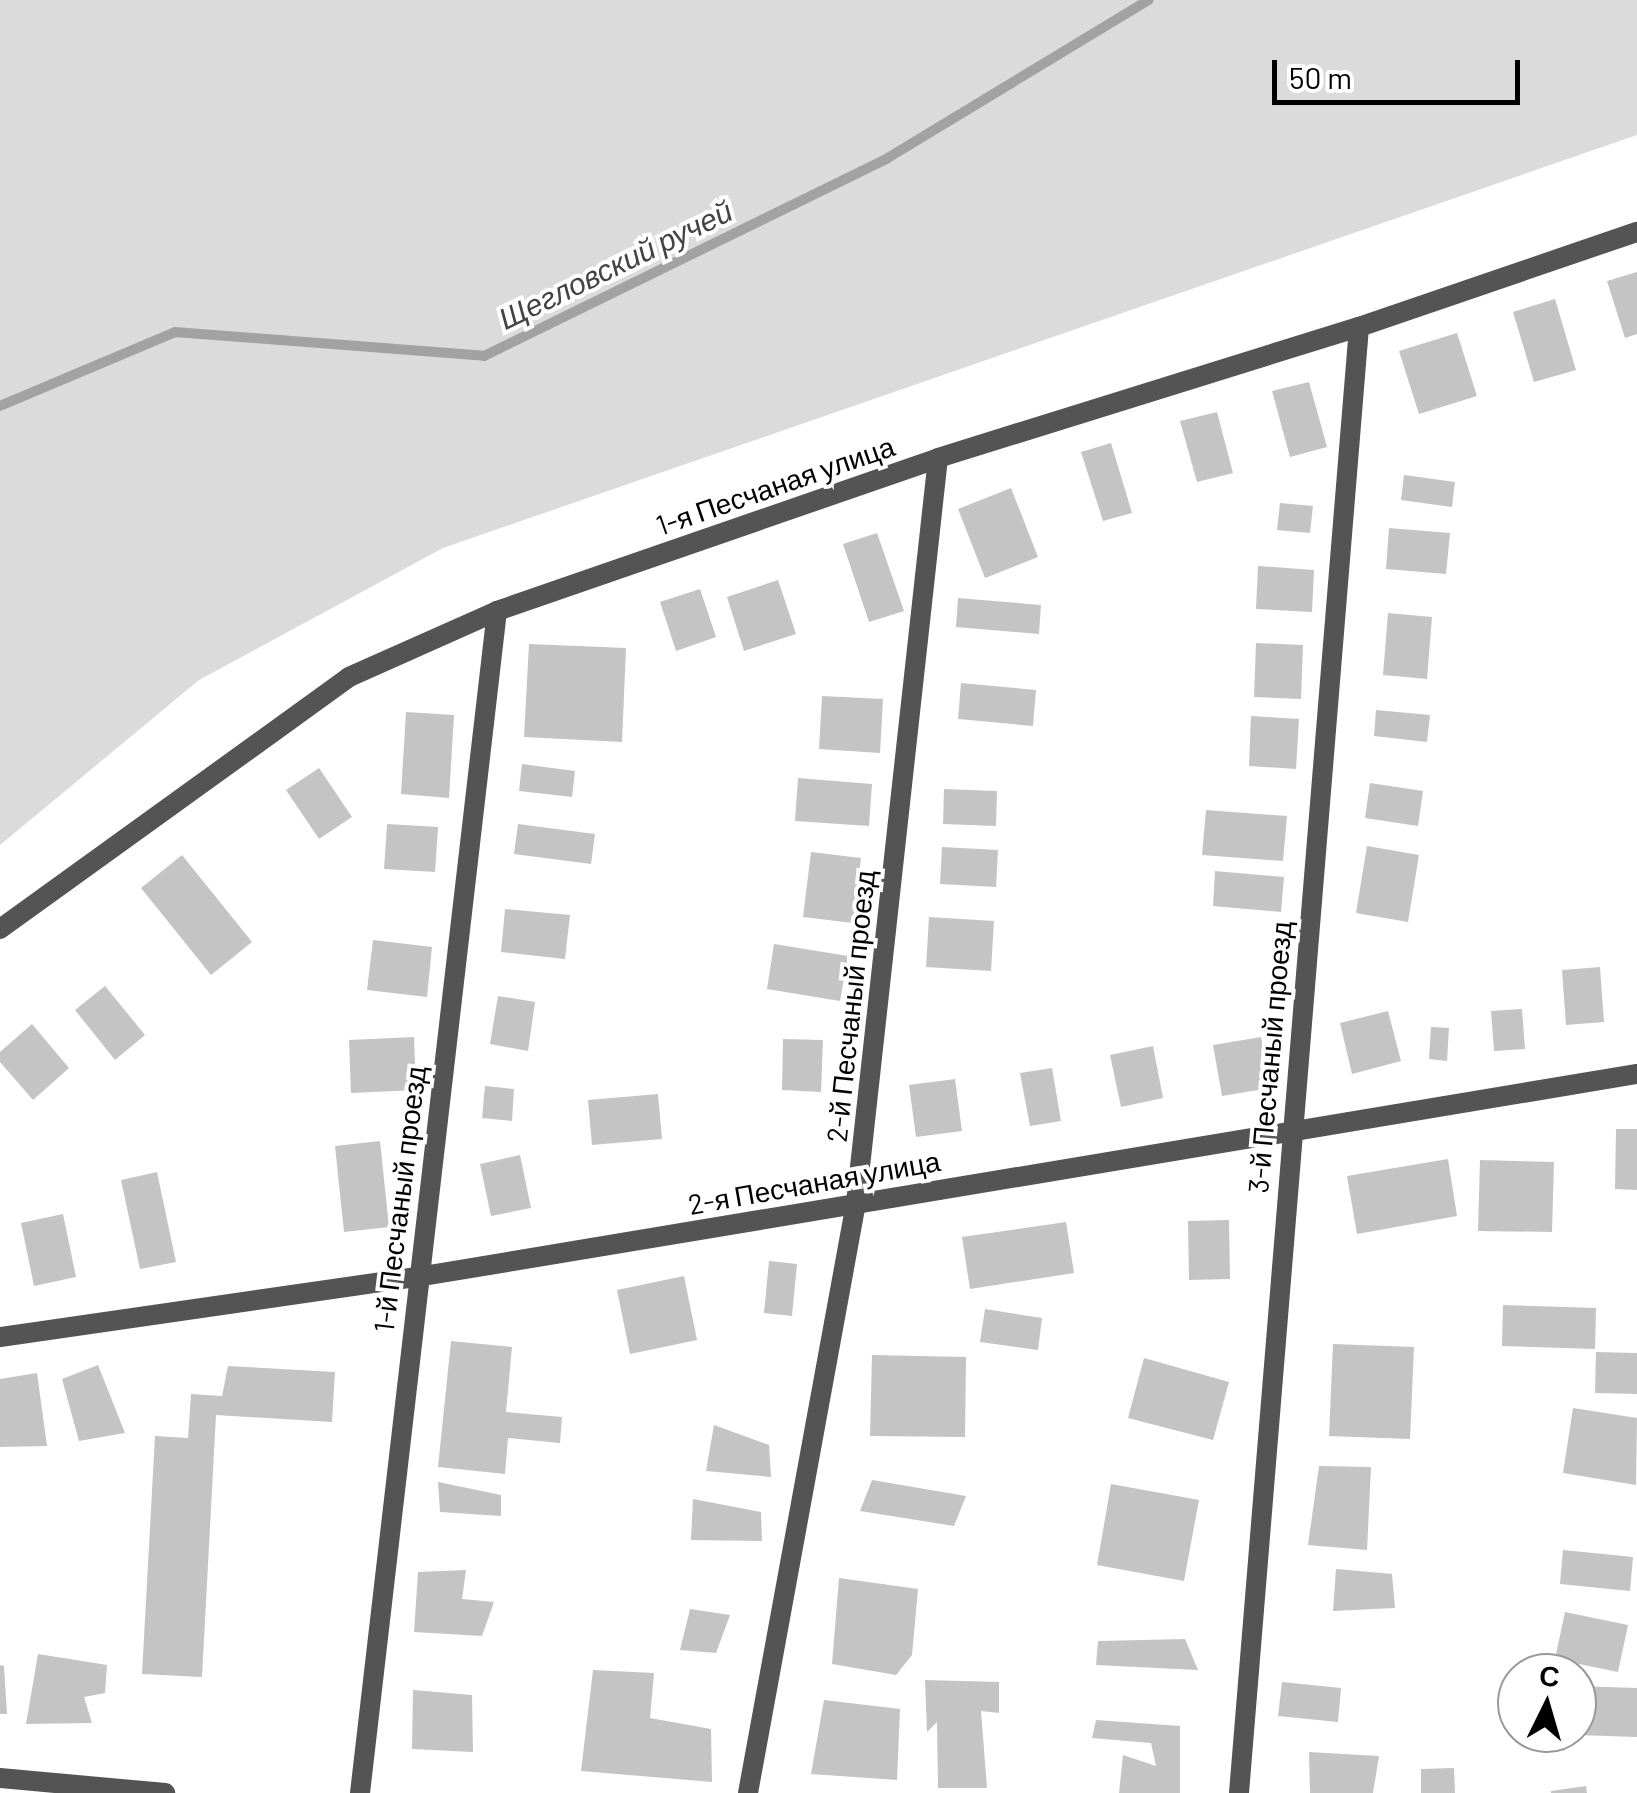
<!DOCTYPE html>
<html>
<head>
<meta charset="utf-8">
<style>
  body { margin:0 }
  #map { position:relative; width:1637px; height:1793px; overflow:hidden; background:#fff; font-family:Barlow,sans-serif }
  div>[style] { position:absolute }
  .green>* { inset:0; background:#dbdbdb }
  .stream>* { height:10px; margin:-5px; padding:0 5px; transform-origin:5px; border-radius:5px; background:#a2a2a2 }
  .building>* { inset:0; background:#c4c4c4 }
  .street>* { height:20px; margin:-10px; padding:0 10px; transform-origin:10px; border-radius:10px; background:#545454 }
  span { translate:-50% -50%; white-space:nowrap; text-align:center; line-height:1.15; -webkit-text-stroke:8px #fff; paint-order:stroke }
  .street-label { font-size:28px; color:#000 }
  .water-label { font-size:30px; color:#434343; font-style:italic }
  .north { position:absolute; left:1497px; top:1653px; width:100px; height:100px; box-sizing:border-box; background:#fff; border:2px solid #999; border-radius:50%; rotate:5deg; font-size:28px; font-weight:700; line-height:40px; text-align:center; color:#000 }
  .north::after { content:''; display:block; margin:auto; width:35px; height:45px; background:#000; clip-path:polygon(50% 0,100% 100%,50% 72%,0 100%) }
  .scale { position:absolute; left:1272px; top:60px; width:248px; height:45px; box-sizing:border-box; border:5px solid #000; border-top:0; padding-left:12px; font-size:30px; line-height:35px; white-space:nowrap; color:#000; -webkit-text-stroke:8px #fff; paint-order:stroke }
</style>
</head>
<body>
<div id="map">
  <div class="green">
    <div style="clip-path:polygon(0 0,1637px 0,1637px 135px,443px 548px,199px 680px,0 845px)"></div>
  </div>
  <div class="stream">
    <div style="left:0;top:406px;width:190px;rotate:-22.9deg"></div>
    <div style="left:175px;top:332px;width:310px;rotate:4.4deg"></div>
    <div style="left:484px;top:356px;width:448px;rotate:-26.1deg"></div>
    <div style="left:886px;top:159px;width:307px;rotate:-31.2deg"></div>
  </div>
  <div class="building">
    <div style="clip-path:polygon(1637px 272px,1637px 334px,1625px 338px,1607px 281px)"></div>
    <div style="clip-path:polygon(1555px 299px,1576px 370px,1534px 382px,1513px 312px)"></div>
    <div style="clip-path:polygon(1457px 333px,1477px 396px,1419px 414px,1399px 351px)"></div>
    <div style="clip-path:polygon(1309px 382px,1327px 447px,1290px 457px,1272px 391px)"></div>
    <div style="clip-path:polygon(1217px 412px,1233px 473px,1197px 482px,1180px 421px)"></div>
    <div style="clip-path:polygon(1111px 443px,1132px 513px,1103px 521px,1081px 452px)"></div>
    <div style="clip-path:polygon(1404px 475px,1455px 482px,1452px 507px,1401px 500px)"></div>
    <div style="clip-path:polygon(1011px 488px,1038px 557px,985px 578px,958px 509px)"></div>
    <div style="clip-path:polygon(1280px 503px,1313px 506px,1310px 533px,1277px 530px)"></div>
    <div style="clip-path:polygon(1389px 528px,1450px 533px,1446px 574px,1386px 569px)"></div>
    <div style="clip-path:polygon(877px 533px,904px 611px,869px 622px,843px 544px)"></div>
    <div style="clip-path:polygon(1258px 566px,1314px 570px,1312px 612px,1256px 609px)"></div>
    <div style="clip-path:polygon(778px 580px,796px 634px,744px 651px,727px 597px)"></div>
    <div style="clip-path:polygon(700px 589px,716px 637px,676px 651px,660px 602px)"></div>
    <div style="clip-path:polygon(958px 598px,1041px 605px,1039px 634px,956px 627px)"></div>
    <div style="clip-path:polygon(1388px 613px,1432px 617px,1427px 679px,1383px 675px)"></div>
    <div style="clip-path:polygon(1256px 643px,1303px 645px,1301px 699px,1254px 697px)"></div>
    <div style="clip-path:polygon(529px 644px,626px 648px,622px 742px,524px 737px)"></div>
    <div style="clip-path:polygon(961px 683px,1036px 690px,1033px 726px,958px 719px)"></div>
    <div style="clip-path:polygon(822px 696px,883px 699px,880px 753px,819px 749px)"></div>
    <div style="clip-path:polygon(1376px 710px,1430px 715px,1427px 742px,1374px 736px)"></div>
    <div style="clip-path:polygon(406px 712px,454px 715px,449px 798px,401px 794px)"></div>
    <div style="clip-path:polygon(1251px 716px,1299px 719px,1296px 769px,1249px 766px)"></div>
    <div style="clip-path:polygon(522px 764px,575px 771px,572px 797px,519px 791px)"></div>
    <div style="clip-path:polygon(319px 768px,352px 817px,319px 839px,286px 790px)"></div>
    <div style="clip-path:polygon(798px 778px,872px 784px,869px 826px,795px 821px)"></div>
    <div style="clip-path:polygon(1370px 783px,1423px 791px,1418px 826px,1365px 818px)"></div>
    <div style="clip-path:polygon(944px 789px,997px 791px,996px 826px,943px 824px)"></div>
    <div style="clip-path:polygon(1206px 810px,1287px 816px,1283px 861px,1202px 855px)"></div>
    <div style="clip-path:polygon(387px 824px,438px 827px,435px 872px,384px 869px)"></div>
    <div style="clip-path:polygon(518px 824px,595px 834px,591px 864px,514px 854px)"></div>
    <div style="clip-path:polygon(1367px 846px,1419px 855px,1408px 922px,1356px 913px)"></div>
    <div style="clip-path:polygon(942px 847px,998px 850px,996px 887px,940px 884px)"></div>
    <div style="clip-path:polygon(811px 852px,861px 858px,853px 923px,803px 917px)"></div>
    <div style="clip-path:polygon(182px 855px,252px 942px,211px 975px,141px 888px)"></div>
    <div style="clip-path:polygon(1215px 871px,1284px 877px,1281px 912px,1213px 906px)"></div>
    <div style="clip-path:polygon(505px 909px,570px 915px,565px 959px,501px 952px)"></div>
    <div style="clip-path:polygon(929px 917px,994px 921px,991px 971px,926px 967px)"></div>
    <div style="clip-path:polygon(373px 940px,432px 947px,427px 997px,367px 990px)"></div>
    <div style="clip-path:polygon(774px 944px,848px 956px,840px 1001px,767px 989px)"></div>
    <div style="clip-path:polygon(1600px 967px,1604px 1022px,1566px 1025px,1562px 970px)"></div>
    <div style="clip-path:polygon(105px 986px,145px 1035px,115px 1060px,75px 1010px)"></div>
    <div style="clip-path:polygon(498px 996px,535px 1002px,528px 1051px,490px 1044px)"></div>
    <div style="clip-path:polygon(1522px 1009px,1525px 1049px,1494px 1051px,1491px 1011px)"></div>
    <div style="clip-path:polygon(1388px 1011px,1401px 1061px,1352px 1074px,1340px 1023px)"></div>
    <div style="clip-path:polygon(32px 1024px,69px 1068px,33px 1100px,0 1062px,0 1052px)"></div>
    <div style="clip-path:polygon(1431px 1027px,1449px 1028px,1447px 1061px,1429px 1059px)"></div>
    <div style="clip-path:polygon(414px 1037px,416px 1090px,351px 1093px,349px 1040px)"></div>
    <div style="clip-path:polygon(1261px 1037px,1270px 1088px,1222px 1096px,1213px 1045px)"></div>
    <div style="clip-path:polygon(783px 1039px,823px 1040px,821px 1092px,782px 1090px)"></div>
    <div style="clip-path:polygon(1153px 1046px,1163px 1098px,1121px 1107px,1110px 1055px)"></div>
    <div style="clip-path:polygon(1052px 1068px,1061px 1121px,1030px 1126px,1020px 1073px)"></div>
    <div style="clip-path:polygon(955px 1079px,962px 1131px,916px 1137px,909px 1085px)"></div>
    <div style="clip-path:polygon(485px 1086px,514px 1089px,512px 1121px,482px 1118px)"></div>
    <div style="clip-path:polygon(658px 1094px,662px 1139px,592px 1145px,588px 1100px)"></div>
    <div style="clip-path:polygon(1616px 1129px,1637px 1129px,1637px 1190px,1615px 1189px)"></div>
    <div style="clip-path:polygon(380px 1141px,389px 1227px,344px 1232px,335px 1146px)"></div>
    <div style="clip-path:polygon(520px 1155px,531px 1208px,491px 1216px,480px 1164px)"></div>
    <div style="clip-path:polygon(1448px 1159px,1457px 1216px,1357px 1234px,1347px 1176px)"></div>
    <div style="clip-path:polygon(1480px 1160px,1554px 1162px,1552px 1232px,1478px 1231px)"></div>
    <div style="clip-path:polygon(157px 1172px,176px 1262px,140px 1269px,121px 1180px)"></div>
    <div style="clip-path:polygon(63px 1214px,76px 1277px,34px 1286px,21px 1223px)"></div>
    <div style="clip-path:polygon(1229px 1220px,1230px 1279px,1189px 1280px,1188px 1221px)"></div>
    <div style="clip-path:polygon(1066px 1222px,1074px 1273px,970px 1289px,962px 1237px)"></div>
    <div style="clip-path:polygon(769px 1261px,797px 1264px,792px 1316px,764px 1313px)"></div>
    <div style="clip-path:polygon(684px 1276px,697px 1340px,630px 1354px,617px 1290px)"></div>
    <div style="clip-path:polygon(1503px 1305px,1596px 1308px,1595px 1349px,1502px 1346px)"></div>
    <div style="clip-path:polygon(985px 1309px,1042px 1318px,1038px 1350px,980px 1342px)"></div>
    <div style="clip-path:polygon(451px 1341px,512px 1347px,506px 1412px,562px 1417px,560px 1443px,508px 1438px,505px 1474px,438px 1467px)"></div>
    <div style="clip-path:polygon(1333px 1344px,1414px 1347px,1410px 1439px,1329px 1436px)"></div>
    <div style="clip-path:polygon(1596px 1352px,1637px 1353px,1637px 1394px,1595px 1393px)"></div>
    <div style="clip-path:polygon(872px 1355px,966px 1357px,965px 1437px,870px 1436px)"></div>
    <div style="clip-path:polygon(1144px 1358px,1229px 1382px,1213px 1440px,1128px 1418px)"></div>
    <div style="clip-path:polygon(98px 1365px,125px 1433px,79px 1441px,62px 1379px)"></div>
    <div style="clip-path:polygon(228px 1366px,335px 1372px,332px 1422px,216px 1415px,202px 1677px,142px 1674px,155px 1436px,188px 1438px,191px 1394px,222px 1396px)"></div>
    <div style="clip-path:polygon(37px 1373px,47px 1446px,0 1447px,0 1379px)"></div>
    <div style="clip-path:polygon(1573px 1408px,1637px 1418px,1636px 1485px,1563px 1473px)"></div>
    <div style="clip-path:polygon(714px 1425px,769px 1445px,771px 1477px,706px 1471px)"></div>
    <div style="clip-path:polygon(1319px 1466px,1371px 1467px,1367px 1550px,1308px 1545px)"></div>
    <div style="clip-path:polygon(872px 1480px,966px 1496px,954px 1526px,860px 1511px)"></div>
    <div style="clip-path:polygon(438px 1482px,501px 1495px,501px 1516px,440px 1512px)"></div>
    <div style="clip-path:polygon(1111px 1484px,1199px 1500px,1184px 1581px,1097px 1565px)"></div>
    <div style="clip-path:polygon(693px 1499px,761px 1512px,762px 1541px,691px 1540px)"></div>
    <div style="clip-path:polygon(1563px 1550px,1633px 1557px,1630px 1591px,1560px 1584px)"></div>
    <div style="clip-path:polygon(1336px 1569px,1392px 1574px,1395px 1608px,1333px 1611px)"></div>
    <div style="clip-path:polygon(466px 1570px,462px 1599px,494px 1602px,482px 1636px,414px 1632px,418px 1572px)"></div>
    <div style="clip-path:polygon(839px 1578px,918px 1589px,912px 1655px,896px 1675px,832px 1664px)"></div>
    <div style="clip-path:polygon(690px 1609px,730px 1615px,716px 1653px,680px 1650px)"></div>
    <div style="clip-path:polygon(1565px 1612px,1628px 1625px,1618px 1672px,1555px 1659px)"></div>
    <div style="clip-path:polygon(1185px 1639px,1198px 1670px,1096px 1665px,1098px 1641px)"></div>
    <div style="clip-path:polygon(38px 1654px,107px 1665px,105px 1693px,84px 1697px,92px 1723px,26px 1724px)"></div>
    <div style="clip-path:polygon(0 1665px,4px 1666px,7px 1714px,0 1714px)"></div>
    <div style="clip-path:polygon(593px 1670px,654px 1673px,650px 1718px,711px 1729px,712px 1782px,581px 1771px)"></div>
    <div style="clip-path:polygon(925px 1680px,999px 1682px,999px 1713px,981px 1711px,987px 1788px,938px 1788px,937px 1722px,927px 1732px)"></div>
    <div style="clip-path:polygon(1282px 1682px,1341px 1688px,1338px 1722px,1278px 1716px)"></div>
    <div style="clip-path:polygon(1577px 1686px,1637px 1688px,1637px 1737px,1577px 1735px)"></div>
    <div style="clip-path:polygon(413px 1690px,472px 1695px,473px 1752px,412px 1749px)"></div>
    <div style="clip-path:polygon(824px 1700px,900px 1709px,897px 1780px,811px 1774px)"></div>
    <div style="clip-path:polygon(1096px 1720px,1180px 1726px,1180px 1793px,1119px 1793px,1123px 1755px,1156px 1766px,1151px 1743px,1092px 1738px)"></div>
    <div style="clip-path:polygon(1309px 1752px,1379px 1756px,1373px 1793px,1310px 1793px)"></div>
    <div style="clip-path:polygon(1454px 1768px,1455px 1793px,1421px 1793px,1421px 1769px)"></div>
    <div style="clip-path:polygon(1586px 1786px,1587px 1793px,1551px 1793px,1551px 1791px)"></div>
  </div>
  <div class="street">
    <div style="left:0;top:929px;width:430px;rotate:-35.8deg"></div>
    <div style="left:349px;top:677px;width:162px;rotate:-24deg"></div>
    <div style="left:497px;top:611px;width:467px;rotate:-19.1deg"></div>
    <div style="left:938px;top:458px;width:441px;rotate:-17.3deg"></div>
    <div style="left:1359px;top:327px;width:294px;rotate:-18.9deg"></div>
    <div style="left:0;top:1337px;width:421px;rotate:-8.2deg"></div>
    <div style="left:417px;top:1277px;width:1237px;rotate:-9.45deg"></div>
    <div style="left:0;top:1778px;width:166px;rotate:5.2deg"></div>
    <div style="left:360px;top:1793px;width:1190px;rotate:-83.39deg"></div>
    <div style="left:748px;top:1793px;width:600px;rotate:-79.63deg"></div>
    <div style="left:856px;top:1203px;width:749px;rotate:-83.72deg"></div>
    <div style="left:1239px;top:1793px;width:1471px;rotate:-85.32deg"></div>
  </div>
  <div class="street-label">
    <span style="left:775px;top:485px;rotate:-19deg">1-я Песчаная улица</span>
    <span style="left:850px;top:1006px;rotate:-84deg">2-й Песчаный проезд</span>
    <span style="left:1269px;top:1057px;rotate:-85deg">3-й Песчаный проезд</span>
    <span style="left:814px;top:1182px;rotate:-10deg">2-я Песчаная улица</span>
    <span style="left:399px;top:1199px;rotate:-83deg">1-й Песчаный проезд</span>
  </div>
  <div class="water-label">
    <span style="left:615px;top:264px;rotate:-26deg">Щегловский ручей</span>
  </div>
  <div class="north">С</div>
  <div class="scale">50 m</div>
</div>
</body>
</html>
